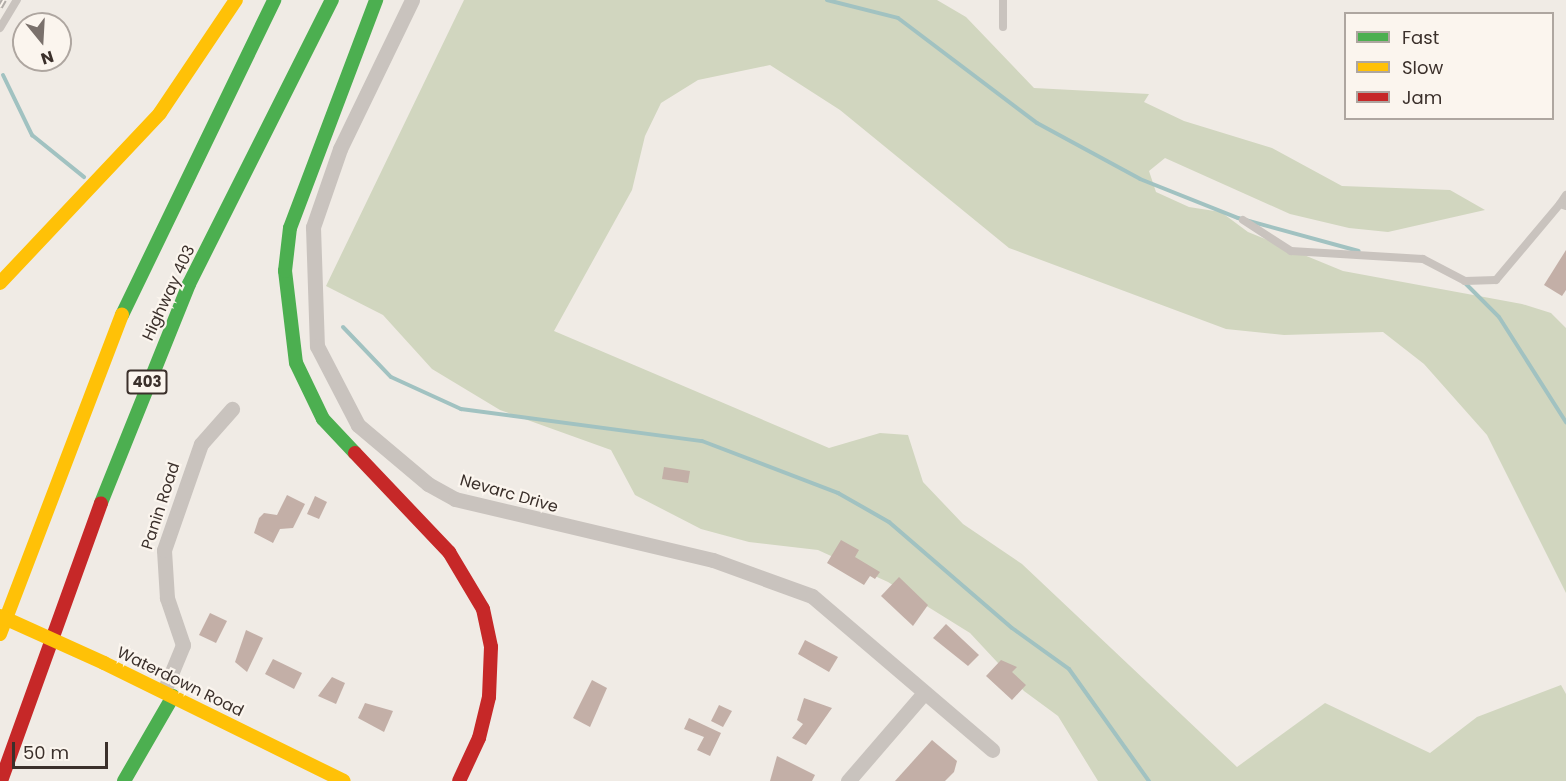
<!DOCTYPE html>
<html>
<head>
<meta charset="utf-8">
<style>
  body { margin:0 }
  #map { position:relative; width:1566px; height:781px; overflow:hidden; background:#f0ebe5; font-family:Poppins,sans-serif }
  div>[style] { position:absolute }
  .green>* { inset:0; background:#d1d6bf }
  .stream>* { height:4px; margin:-2px; padding:0 2px; transform-origin:2px; border-radius:2px; background:#a1c2c1 }
  .building>* { inset:0; background:#c3afa7 }
  .lane>* { height:8px; margin:-4px; padding:0 4px; transform-origin:4px; border-radius:4px; background:#c9c3be }
  .street>* { height:15px; margin:-7.5px; padding:0 7.5px; transform-origin:7.5px; border-radius:7.5px; background:#c9c3be }
  .fast>* { height:14px; margin:-7px; padding:0 7px; transform-origin:7px; border-radius:7px; background:#4caf50 }
  .slow>* { height:14px; margin:-7px; padding:0 7px; transform-origin:7px; border-radius:7px; background:#ffc107 }
  .jam>* { height:14px; margin:-7px; padding:0 7px; transform-origin:7px; border-radius:7px; background:#c62828 }
  .rail>* { height:6px; margin-top:-3px; transform-origin:0; background:repeating-linear-gradient(90deg,#fbf5ee 0 11px,#b1aca8 0 22px); box-sizing:border-box; border-block:2px solid #b1aca8 }
  .slow-bridge>* { height:14px; margin:-7px; padding:0 7px; transform-origin:7px; border-radius:7px; background:#ffc107 }
  span { translate:-50% -50%; white-space:nowrap; text-align:center; line-height:1.15; -webkit-text-stroke:4.5px #fbf5ee; paint-order:stroke }
  .shield-label span { padding:2px 4px; background:#fbf5ee; border:2px solid; border-radius:4px; -webkit-text-stroke-width:0 }
  .shield-label { font-size:15px; color:#3b302b; font-weight:700 }
  .street-label { font-size:16px; color:#3b302b }
  .legend { position:absolute; left:1344px; top:12px; width:210px; height:108px; box-sizing:border-box; background:#fbf5ee; border:2px solid #aea6a0; margin:0; padding:8px 10px; list-style:none; font-size:18px; color:#3b302b }
  .legend li { display:flex; align-items:center; gap:12px; height:30px }
  .legend b { width:30px; border:2px solid #aea6a0 }
  .north { position:absolute; left:12px; top:12px; width:60px; height:60px; box-sizing:border-box; background:#fbf5ee; border:2px solid #aea6a0; border-radius:50%; rotate:162deg; font-size:16px; font-weight:700; line-height:24px; text-align:center; color:#3b302b }
  .north::after { content:''; display:block; margin:auto; width:21px; height:27px; background:#7a716c; clip-path:polygon(50% 0,100% 100%,50% 72%,0 100%) }
  .scale { position:absolute; left:12px; top:742px; width:96px; height:27px; box-sizing:border-box; border:3px solid #3b302b; border-top:0; padding-left:8px; font-size:18px; line-height:21px; white-space:nowrap; color:#3b302b; -webkit-text-stroke:4px #fbf5ee; paint-order:stroke }
</style>
</head>
<body>
<div id="map">
  <div class="green">
    <div style="clip-path:polygon(464px 0,937px 0,966px 17px,1034px 88px,1149px 94px,1144px 102px,1184px 121px,1272px 148px,1342px 186px,1450px 190px,1485px 210px,1388px 232px,1349px 228px,1290px 214px,1165px 158px,1149px 171px,1156px 192px,1189px 207px,1221px 212px,1248px 232px,1343px 271px,1522px 304px,1551px 313px,1566px 328px,1566px 593px,1487px 435px,1424px 364px,1383px 332px,1284px 335px,1226px 329px,1009px 248px,840px 110px,770px 65px,698px 80px,661px 103px,645px 136px,632px 190px,554px 331px,829px 448px,880px 433px,908px 435px,923px 482px,963px 524px,1022px 564px,1237px 767px,1325px 703px,1430px 753px,1477px 717px,1561px 685px,1566px 694px,1566px 781px,1098px 781px,1058px 716px,1024px 691px,970px 633px,888px 582px,818px 550px,749px 542px,701px 529px,635px 495px,611px 450px,500px 410px,432px 369px,383px 315px,326px 286px)"></div>
  </div>
  <div class="stream">
    <div style="left:827px;top:0;width:73px;rotate:14.2deg"></div>
    <div style="left:898px;top:18px;width:174px;rotate:37.1deg"></div>
    <div style="left:1037px;top:123px;width:117px;rotate:28.5deg"></div>
    <div style="left:1140px;top:179px;width:105px;rotate:21.7deg"></div>
    <div style="left:1238px;top:218px;width:125px;rotate:15.3deg"></div>
    <div style="left:3px;top:75px;width:67px;rotate:64.2deg"></div>
    <div style="left:32px;top:135px;width:67px;rotate:38.9deg"></div>
    <div style="left:1464px;top:282px;width:49px;rotate:45deg"></div>
    <div style="left:1499px;top:317px;width:125px;rotate:57.5deg"></div>
    <div style="left:343px;top:327px;width:69px;rotate:46.2deg"></div>
    <div style="left:391px;top:377px;width:77px;rotate:24.6deg"></div>
    <div style="left:461px;top:409px;width:243px;rotate:7.6deg"></div>
    <div style="left:702px;top:441px;width:146px;rotate:20.9deg"></div>
    <div style="left:838px;top:493px;width:59px;rotate:29.6deg"></div>
    <div style="left:889px;top:522px;width:162px;rotate:40.8deg"></div>
    <div style="left:1012px;top:628px;width:70px;rotate:35.7deg"></div>
    <div style="left:1069px;top:669px;width:138px;rotate:54.5deg"></div>
  </div>
  <div class="building">
    <div style="clip-path:polygon(1566px 250px,1566px 290px,1562px 296px,1544px 285px)"></div>
    <div style="clip-path:polygon(664px 467px,690px 471px,688px 483px,662px 479px)"></div>
    <div style="clip-path:polygon(287px 495px,305px 504px,293px 528px,280px 529px,273px 543px,254px 533px,259px 518px,264px 513px,277px 515px)"></div>
    <div style="clip-path:polygon(315px 496px,327px 502px,319px 519px,307px 514px)"></div>
    <div style="clip-path:polygon(841px 540px,859px 550px,855px 557px,880px 572px,875px 579px,870px 576px,864px 585px,827px 563px)"></div>
    <div style="clip-path:polygon(899px 577px,928px 605px,913px 626px,881px 596px)"></div>
    <div style="clip-path:polygon(210px 613px,227px 621px,216px 643px,199px 635px)"></div>
    <div style="clip-path:polygon(946px 624px,979px 655px,968px 666px,933px 638px)"></div>
    <div style="clip-path:polygon(246px 630px,263px 638px,247px 672px,235px 662px)"></div>
    <div style="clip-path:polygon(805px 640px,838px 657px,829px 672px,798px 654px)"></div>
    <div style="clip-path:polygon(273px 659px,302px 673px,294px 689px,265px 674px)"></div>
    <div style="clip-path:polygon(1001px 660px,1017px 667px,1012px 672px,1026px 685px,1012px 700px,986px 676px)"></div>
    <div style="clip-path:polygon(332px 677px,345px 683px,336px 704px,318px 696px)"></div>
    <div style="clip-path:polygon(592px 680px,607px 688px,590px 727px,573px 718px)"></div>
    <div style="clip-path:polygon(804px 698px,832px 708px,806px 745px,792px 738px,803px 724px,797px 720px)"></div>
    <div style="clip-path:polygon(365px 703px,393px 711px,384px 732px,358px 718px)"></div>
    <div style="clip-path:polygon(719px 705px,732px 711px,723px 727px,711px 721px)"></div>
    <div style="clip-path:polygon(689px 718px,721px 733px,710px 756px,697px 750px,704px 737px,684px 729px)"></div>
    <div style="clip-path:polygon(932px 740px,957px 761px,954px 772px,945px 781px,895px 781px)"></div>
    <div style="clip-path:polygon(777px 756px,815px 775px,812px 781px,770px 781px)"></div>
  </div>
  <div class="lane">
    <div style="left:1003px;top:27px;width:27px;rotate:-90deg"></div>
    <div style="left:0;top:28px;width:33px;rotate:-59deg"></div>
    <div style="left:1566px;top:195px;width:11px;rotate:124deg"></div>
    <div style="left:1560px;top:204px;width:6px;rotate:18deg"></div>
    <div style="left:1243px;top:220px;width:57px;rotate:32.9deg"></div>
    <div style="left:1291px;top:251px;width:132px;rotate:3.5deg"></div>
    <div style="left:1423px;top:259px;width:47px;rotate:27.6deg"></div>
    <div style="left:1465px;top:281px;width:31px;rotate:-2deg"></div>
    <div style="left:1496px;top:280px;width:99px;rotate:-49.9deg"></div>
  </div>
  <div class="street">
    <div style="left:412px;top:0;width:165px;rotate:115.8deg"></div>
    <div style="left:340px;top:149px;width:83px;rotate:109.1deg"></div>
    <div style="left:313px;top:227px;width:119px;rotate:88.1deg"></div>
    <div style="left:317px;top:346px;width:89px;rotate:62.6deg"></div>
    <div style="left:358px;top:425px;width:92px;rotate:40.1deg"></div>
    <div style="left:428px;top:484px;width:31px;rotate:29deg"></div>
    <div style="left:455px;top:499px;width:265px;rotate:13.3deg"></div>
    <div style="left:713px;top:560px;width:105px;rotate:20deg"></div>
    <div style="left:812px;top:596px;width:237px;rotate:40.5deg"></div>
    <div style="left:164px;top:691px;width:50px;rotate:-67.6deg"></div>
    <div style="left:183px;top:645px;width:50px;rotate:-108.8deg"></div>
    <div style="left:167px;top:598px;width:48px;rotate:-93.6deg"></div>
    <div style="left:164px;top:550px;width:112px;rotate:-70.8deg"></div>
    <div style="left:201px;top:444px;width:47px;rotate:-48.5deg"></div>
    <div style="left:848px;top:781px;width:116px;rotate:-49.2deg"></div>
  </div>
  <div class="fast">
    <div style="left:122px;top:315px;width:350px;rotate:-64.2deg"></div>
    <div style="left:355px;top:453px;width:47px;rotate:-133.3deg"></div>
    <div style="left:323px;top:419px;width:62px;rotate:-115.7deg"></div>
    <div style="left:296px;top:363px;width:93px;rotate:-96.8deg"></div>
    <div style="left:285px;top:271px;width:43px;rotate:-83.4deg"></div>
    <div style="left:290px;top:228px;width:244px;rotate:-69.3deg"></div>
    <div style="left:101px;top:503px;width:236px;rotate:-68.1deg"></div>
    <div style="left:189px;top:284px;width:318px;rotate:-63.3deg"></div>
    <div style="left:124px;top:781px;width:98px;rotate:-60deg"></div>
  </div>
  <div class="slow">
    <div style="left:0;top:283px;width:233px;rotate:-46.7deg"></div>
    <div style="left:160px;top:113px;width:136px;rotate:-56.1deg"></div>
    <div style="left:0;top:634px;width:342px;rotate:-69.1deg"></div>
    <div style="left:104px;top:663px;width:267px;rotate:26.2deg"></div>
  </div>
  <div class="jam">
    <div style="left:355px;top:453px;width:137px;rotate:46.5deg"></div>
    <div style="left:449px;top:552px;width:66px;rotate:59.2deg"></div>
    <div style="left:483px;top:609px;width:39px;rotate:78deg"></div>
    <div style="left:491px;top:647px;width:50px;rotate:92.3deg"></div>
    <div style="left:489px;top:697px;width:42px;rotate:103.7deg"></div>
    <div style="left:479px;top:738px;width:47px;rotate:114.9deg"></div>
    <div style="left:1px;top:781px;width:295px;rotate:-70.2deg"></div>
  </div>
  <div class="rail">
    <div style="left:0;top:7px;width:8px;rotate:-60deg"></div>
  </div>
  <div class="slow-bridge">
    <div style="left:0;top:616px;width:114px;rotate:24.3deg"></div>
  </div>
  <div class="shield-label">
    <span style="left:147px;top:382px">403</span>
  </div>
  <div class="street-label">
    <span style="left:169px;top:293px;rotate:-65deg">Highway 403</span>
    <span style="left:509px;top:494px;rotate:16deg">Nevarc Drive</span>
    <span style="left:161px;top:506px;rotate:-72deg">Panin Road</span>
    <span style="left:180px;top:682px;rotate:26deg">Waterdown Road</span>
  </div>
  <ul class="legend">
  <li><b style="height:8px;background:#4caf50"></b>Fast</li>
  <li><b style="height:8px;background:#ffc107"></b>Slow</li>
  <li><b style="height:8px;background:#c62828"></b>Jam</li>
  </ul>
  <div class="north">N</div>
  <div class="scale">50 m</div>
</div>
</body>
</html>
